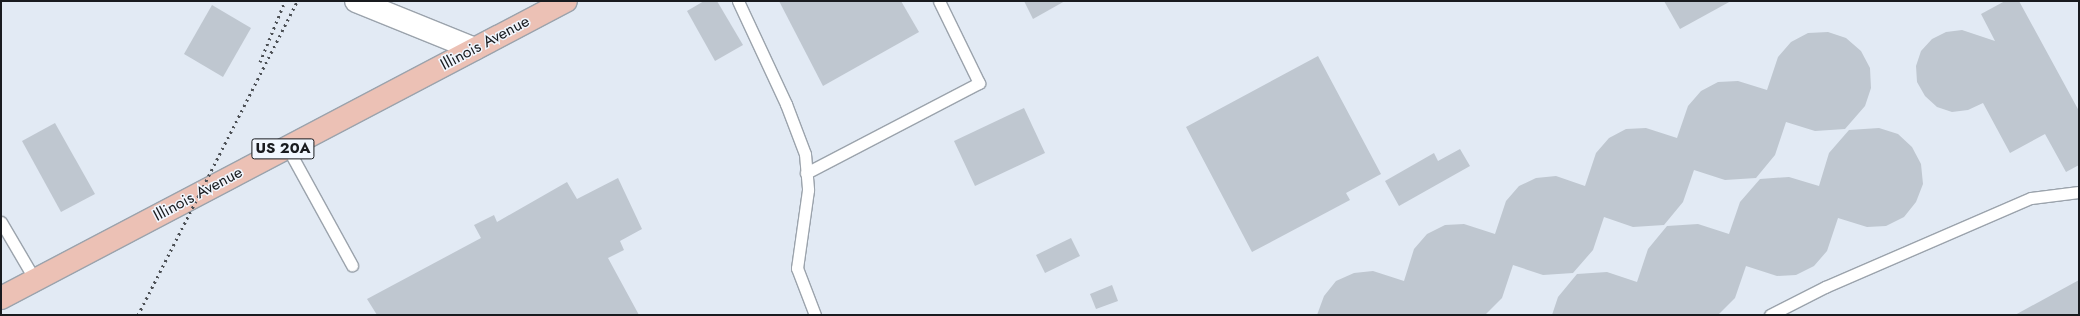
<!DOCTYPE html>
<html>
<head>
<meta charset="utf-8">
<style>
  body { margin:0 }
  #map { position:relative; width:2080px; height:316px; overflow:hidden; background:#e2eaf4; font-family:Jost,sans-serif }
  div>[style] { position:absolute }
  .building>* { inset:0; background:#bfc7d0 }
  .roads { filter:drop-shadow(1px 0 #9ba3ac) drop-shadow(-1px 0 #9ba3ac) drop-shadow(0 1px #9ba3ac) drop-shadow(0 -1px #9ba3ac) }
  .service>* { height:11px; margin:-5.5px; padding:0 5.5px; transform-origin:5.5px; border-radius:5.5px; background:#fff }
  .minor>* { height:22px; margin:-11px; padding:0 11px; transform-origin:11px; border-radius:11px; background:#fff }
  .primary>* { height:22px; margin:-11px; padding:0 11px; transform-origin:11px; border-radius:11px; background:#ecc1b5 }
  .rail>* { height:3px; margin-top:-1.5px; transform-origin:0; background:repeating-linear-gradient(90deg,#4c5055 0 2px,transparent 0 6px) }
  span { translate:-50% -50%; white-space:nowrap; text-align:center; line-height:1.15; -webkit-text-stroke:3px #f1f7ff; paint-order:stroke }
  .shield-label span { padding:1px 3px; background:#f1f7ff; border:1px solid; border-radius:3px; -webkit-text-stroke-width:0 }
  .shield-label { font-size:15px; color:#191b1f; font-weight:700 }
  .street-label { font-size:16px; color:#191b1f }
  .frame { position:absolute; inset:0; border:2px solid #191b1f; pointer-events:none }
</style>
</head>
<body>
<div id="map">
  <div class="building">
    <div style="clip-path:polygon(704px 1px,717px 1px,743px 45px,715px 61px,687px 11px)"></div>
    <div style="clip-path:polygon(779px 1px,901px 1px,919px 32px,823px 86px)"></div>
    <div style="clip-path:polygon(1024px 1px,1065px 1px,1033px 19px)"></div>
    <div style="clip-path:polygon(1664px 1px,1731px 1px,1680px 29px)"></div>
    <div style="clip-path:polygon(2005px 1px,2019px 1px,2079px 111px,2079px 165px,2066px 172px,2045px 134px,2010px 153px,1983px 103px,1968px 110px,1952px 112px,1937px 107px,1925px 96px,1917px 82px,1916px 66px,1921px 51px,1932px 39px,1946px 32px,1962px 30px,1995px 41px,1981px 14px)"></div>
    <div style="clip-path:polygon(212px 5px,251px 28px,223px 77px,184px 54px)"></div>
    <div style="clip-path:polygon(1828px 32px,1846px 38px,1861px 51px,1870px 68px,1871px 88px,1865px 106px,1845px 129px,1815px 131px,1786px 122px,1775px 155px,1756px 178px,1725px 180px,1694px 170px,1683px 202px,1664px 225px,1633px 227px,1604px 217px,1593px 250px,1573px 273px,1543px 275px,1513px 265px,1502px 298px,1485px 315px,1317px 315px,1324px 296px,1336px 281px,1354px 273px,1373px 271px,1404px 281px,1414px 249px,1427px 234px,1445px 225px,1464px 224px,1495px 234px,1506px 201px,1519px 186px,1536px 178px,1556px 176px,1585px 186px,1596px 153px,1609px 138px,1626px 129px,1646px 128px,1677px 138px,1688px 106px,1701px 91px,1718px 82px,1738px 81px,1767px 90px,1778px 57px,1791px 42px,1808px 33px)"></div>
    <div style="clip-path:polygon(1318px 56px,1381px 174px,1346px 193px,1350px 200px,1252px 252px,1186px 127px)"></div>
    <div style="clip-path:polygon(1024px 108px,1045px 153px,975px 186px,954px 141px)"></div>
    <div style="clip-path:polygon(55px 123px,95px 194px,61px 212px,22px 141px)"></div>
    <div style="clip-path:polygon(1879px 128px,1898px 134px,1912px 147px,1921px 164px,1923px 184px,1916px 202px,1904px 217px,1886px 226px,1867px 227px,1838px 218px,1827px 251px,1814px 266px,1796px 275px,1777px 276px,1746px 266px,1735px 298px,1718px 315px,1552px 315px,1558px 297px,1577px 274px,1607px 272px,1637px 282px,1648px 249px,1667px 226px,1698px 224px,1729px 234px,1740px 202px,1760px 179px,1789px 177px,1819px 186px,1829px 153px,1849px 130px)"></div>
    <div style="clip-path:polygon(1460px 149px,1470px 166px,1399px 206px,1385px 181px,1434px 153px,1438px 161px)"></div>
    <div style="clip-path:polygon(618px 178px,642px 229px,620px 241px,624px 250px,608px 258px,639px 315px,377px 315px,367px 299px,481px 238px,474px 225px,494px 215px,497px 222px,567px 182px,577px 199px)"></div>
    <div style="clip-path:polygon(1071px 238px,1080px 256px,1045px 273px,1036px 255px)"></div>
    <div style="clip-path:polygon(2079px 280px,2079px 315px,2015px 315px)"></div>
    <div style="clip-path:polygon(1112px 285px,1118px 301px,1096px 309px,1090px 294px)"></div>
  </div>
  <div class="roads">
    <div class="service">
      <div style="left:738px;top:1px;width:114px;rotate:65deg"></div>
      <div style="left:786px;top:104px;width:53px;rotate:69.2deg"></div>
      <div style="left:805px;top:154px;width:36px;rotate:85deg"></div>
      <div style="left:808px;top:190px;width:79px;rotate:98deg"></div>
      <div style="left:797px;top:268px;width:50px;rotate:69deg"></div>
      <div style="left:287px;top:147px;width:135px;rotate:61.2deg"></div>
      <div style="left:806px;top:173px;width:195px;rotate:-27.5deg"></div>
      <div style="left:979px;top:83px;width:91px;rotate:-116deg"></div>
      <div style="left:1px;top:222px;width:67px;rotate:59.6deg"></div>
      <div style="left:1770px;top:315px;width:62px;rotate:-27deg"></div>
      <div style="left:1825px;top:287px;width:224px;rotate:-23.4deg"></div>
      <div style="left:2031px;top:198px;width:48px;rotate:-7.1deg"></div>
    </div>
    <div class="minor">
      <div style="left:356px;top:1px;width:128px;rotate:22deg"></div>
    </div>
    <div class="primary">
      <div style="left:1px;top:298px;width:638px;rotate:-27.73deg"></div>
    </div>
  </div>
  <div class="rail">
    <div style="left:260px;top:62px;width:66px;rotate:-67.7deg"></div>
    <div style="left:138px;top:315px;width:352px;rotate:-63.1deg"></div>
  </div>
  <div class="shield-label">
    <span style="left:283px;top:149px">US 20A</span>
  </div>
  <div class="street-label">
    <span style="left:485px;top:43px;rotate:-28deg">Illinois Avenue</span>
    <span style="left:198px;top:194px;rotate:-28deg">Illinois Avenue</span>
  </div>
  <div class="frame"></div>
</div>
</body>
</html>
